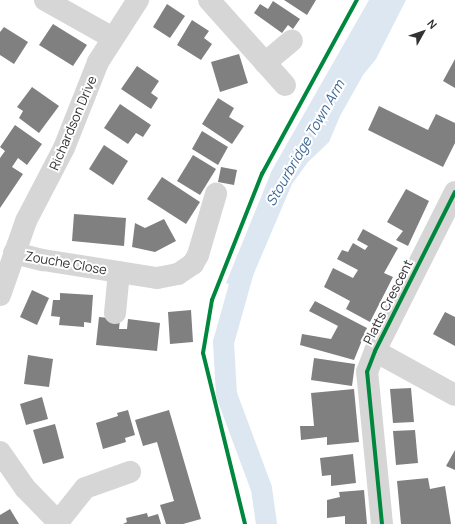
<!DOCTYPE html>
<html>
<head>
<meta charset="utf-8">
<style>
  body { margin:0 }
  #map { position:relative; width:455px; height:524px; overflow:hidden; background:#fff; font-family:Manrope,sans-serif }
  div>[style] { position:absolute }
  .water>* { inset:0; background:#dce7f2 }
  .canal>* { height:21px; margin:-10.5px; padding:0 10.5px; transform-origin:10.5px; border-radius:10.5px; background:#dce7f2 }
  .building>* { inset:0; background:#808080 }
  .minor>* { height:22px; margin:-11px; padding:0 11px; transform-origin:11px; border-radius:11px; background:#d6d6d6 }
  .cycleway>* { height:4px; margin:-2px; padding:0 2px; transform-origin:2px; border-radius:2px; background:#00873e }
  span { translate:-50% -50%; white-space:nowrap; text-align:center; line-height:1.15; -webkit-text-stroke:4px #fff; paint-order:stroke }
  .street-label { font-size:13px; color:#323232 }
  .water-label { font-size:14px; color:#3e6a95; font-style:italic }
  .north { position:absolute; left:403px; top:12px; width:40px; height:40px; -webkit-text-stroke:3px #fff; paint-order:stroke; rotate:50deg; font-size:11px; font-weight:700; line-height:16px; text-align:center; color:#323232 }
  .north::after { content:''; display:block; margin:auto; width:14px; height:18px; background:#323232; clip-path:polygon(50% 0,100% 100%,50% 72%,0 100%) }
</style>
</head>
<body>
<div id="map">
  <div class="water">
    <div style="clip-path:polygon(369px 0,406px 0,376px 59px,363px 75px,340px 116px,329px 142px,308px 162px,292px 184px,246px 292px,226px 283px,272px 170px)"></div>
  </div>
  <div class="canal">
    <div style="left:246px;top:260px;width:85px;rotate:105.7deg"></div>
    <div style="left:223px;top:342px;width:52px;rotate:86.7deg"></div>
    <div style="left:226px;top:394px;width:100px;rotate:69.6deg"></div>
    <div style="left:261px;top:488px;width:36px;rotate:82deg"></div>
  </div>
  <div class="building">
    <div style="clip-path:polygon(284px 0,316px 0,307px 15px)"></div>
    <div style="clip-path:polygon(273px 1px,300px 19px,293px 29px,288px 25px,282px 33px,254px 13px,260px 4px,268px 9px)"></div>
    <div style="clip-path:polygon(167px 4px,185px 16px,170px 38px,153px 27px)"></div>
    <div style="clip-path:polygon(192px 20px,209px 31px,204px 38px,212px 44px,201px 60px,177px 45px)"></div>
    <div style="clip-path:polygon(53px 24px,87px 45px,73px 66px,39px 45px)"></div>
    <div style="clip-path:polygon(4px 27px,28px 42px,14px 64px,0 55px,0 32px)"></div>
    <div style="clip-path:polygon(239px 54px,248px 83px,220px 92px,211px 62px)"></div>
    <div style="clip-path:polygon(455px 59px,455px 88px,443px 81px)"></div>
    <div style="clip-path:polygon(137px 66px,159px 81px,151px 93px,158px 98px,151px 109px,121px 89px)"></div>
    <div style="clip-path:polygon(32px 87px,59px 106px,39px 133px,19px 118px,23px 111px,17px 107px)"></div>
    <div style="clip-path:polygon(218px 98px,234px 108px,229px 117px,244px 126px,232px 144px,202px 124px)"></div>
    <div style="clip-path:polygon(120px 104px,151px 125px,143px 137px,136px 133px,128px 144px,104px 128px)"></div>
    <div style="clip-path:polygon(379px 106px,428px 130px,436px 114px,455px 123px,455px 143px,443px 167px,368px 130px)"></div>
    <div style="clip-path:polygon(15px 125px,42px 144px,27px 165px,18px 158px,12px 167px,23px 174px,0 208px,0 158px,5px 151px,0 147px)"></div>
    <div style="clip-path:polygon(202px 131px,228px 147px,218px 165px,192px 149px)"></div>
    <div style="clip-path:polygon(104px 145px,128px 161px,113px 185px,89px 169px)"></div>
    <div style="clip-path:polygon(193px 155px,216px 169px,200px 195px,177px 181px)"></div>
    <div style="clip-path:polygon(221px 167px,237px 170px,234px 185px,218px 182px)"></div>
    <div style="clip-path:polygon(162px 177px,200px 202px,186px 224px,147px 199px)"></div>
    <div style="clip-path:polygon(406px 189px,429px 201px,408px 246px,396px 240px,403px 231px,387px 222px)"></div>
    <div style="clip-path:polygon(74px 214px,126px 218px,124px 246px,72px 241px)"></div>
    <div style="clip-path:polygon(164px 219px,176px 241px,155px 252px,132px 247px,135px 223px,145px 228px)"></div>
    <div style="clip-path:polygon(363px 229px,398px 248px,384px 273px,393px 277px,370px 322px,346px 309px,350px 301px,324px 287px,333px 268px,353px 278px,358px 270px,337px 259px,342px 250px,348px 252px,353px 243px,365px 250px,368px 246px,357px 240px)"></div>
    <div style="clip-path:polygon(32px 290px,49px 298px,37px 325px,20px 317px)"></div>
    <div style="clip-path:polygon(60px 293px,93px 295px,91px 323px,84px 322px,84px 327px,59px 325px,60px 317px,51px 316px,53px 300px,60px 300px)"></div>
    <div style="clip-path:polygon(315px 301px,367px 328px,354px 360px,300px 345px,302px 334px,331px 339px,338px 326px,309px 311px)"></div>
    <div style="clip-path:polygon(191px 310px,193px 342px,170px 344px,168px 312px)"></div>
    <div style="clip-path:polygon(445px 312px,455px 317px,455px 346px,433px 334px)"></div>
    <div style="clip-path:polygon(99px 317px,120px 319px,119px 329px,127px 329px,128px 319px,160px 323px,157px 351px,96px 345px)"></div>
    <div style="clip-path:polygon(28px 355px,53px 359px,49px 387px,24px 384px)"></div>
    <div style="clip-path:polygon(314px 358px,355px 364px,352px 386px,311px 380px)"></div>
    <div style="clip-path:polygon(411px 388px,414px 422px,393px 423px,390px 389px)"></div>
    <div style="clip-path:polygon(354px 389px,359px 442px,327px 445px,327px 437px,301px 440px,300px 426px,314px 426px,311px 393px)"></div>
    <div style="clip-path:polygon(42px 397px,48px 419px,26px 425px,20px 404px)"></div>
    <div style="clip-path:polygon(128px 410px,135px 435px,125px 438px,126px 442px,103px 449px,96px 423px,118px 416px,117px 413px)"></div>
    <div style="clip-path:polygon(169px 410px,201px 519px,183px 524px,166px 524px,160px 505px,174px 501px,157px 442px,143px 446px,135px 420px)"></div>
    <div style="clip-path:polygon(55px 424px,64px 458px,43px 464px,33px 430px)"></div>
    <div style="clip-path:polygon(415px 430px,418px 463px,396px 465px,393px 431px)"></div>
    <div style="clip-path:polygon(455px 450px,455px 470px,446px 466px)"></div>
    <div style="clip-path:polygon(353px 454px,356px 483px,331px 486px,331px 475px,322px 476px,320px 458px)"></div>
    <div style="clip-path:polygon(428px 478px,430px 489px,445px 486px,451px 524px,401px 524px,397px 481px)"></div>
    <div style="clip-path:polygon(364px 490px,367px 524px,345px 524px,345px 516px,327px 518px,327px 500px,340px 497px,339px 492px)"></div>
    <div style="clip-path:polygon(10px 509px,19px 524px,0 524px,0 515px)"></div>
    <div style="clip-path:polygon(147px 513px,148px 517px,158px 514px,161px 524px,123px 524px,127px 522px,126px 518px)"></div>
  </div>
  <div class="minor">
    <div style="left:45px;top:0;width:78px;rotate:29.2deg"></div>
    <div style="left:209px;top:0;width:114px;rotate:48.2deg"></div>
    <div style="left:265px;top:63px;width:35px;rotate:-40deg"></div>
    <div style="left:14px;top:253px;width:30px;rotate:14deg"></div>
    <div style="left:43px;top:260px;width:115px;rotate:9deg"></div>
    <div style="left:157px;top:278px;width:21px;rotate:-11deg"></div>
    <div style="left:178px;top:274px;width:18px;rotate:-34deg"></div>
    <div style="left:193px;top:264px;width:10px;rotate:-61deg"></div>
    <div style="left:198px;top:255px;width:64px;rotate:-73.6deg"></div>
    <div style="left:0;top:295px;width:78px;rotate:-70.6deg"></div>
    <div style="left:26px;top:221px;width:82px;rotate:-62.5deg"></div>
    <div style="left:64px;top:148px;width:92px;rotate:-68.4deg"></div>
    <div style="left:98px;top:62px;width:74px;rotate:-57.2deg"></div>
    <div style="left:115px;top:313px;width:41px;rotate:-84.4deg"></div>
    <div style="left:375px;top:351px;width:91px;rotate:28.8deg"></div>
    <div style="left:0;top:452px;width:44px;rotate:55.2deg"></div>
    <div style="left:25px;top:488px;width:50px;rotate:45.8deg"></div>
    <div style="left:58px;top:522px;width:43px;rotate:-51.5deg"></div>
    <div style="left:85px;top:488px;width:48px;rotate:-19.6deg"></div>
    <div style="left:382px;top:524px;width:153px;rotate:-95.6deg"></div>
    <div style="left:367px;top:372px;width:22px;rotate:-69deg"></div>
    <div style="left:375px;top:351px;width:178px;rotate:-63.3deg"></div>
  </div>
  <div class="cycleway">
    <div style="left:245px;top:524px;width:176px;rotate:-103.8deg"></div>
    <div style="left:203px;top:353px;width:54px;rotate:-80.4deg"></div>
    <div style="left:212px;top:300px;width:136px;rotate:-68.4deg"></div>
    <div style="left:262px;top:174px;width:198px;rotate:-61.4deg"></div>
    <div style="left:382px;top:524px;width:153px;rotate:-95.6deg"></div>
    <div style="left:367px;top:372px;width:22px;rotate:-69deg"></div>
    <div style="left:375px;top:351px;width:178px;rotate:-63.3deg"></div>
  </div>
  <div class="street-label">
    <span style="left:73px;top:123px;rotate:-67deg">Richardson Drive</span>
    <span style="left:66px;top:263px;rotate:10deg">Zouche Close</span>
    <span style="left:388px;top:302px;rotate:-63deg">Platts Crescent</span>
  </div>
  <div class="water-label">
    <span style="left:305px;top:143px;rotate:-60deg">Stourbridge Town Arm</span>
  </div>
  <div class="north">N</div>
</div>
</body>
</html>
